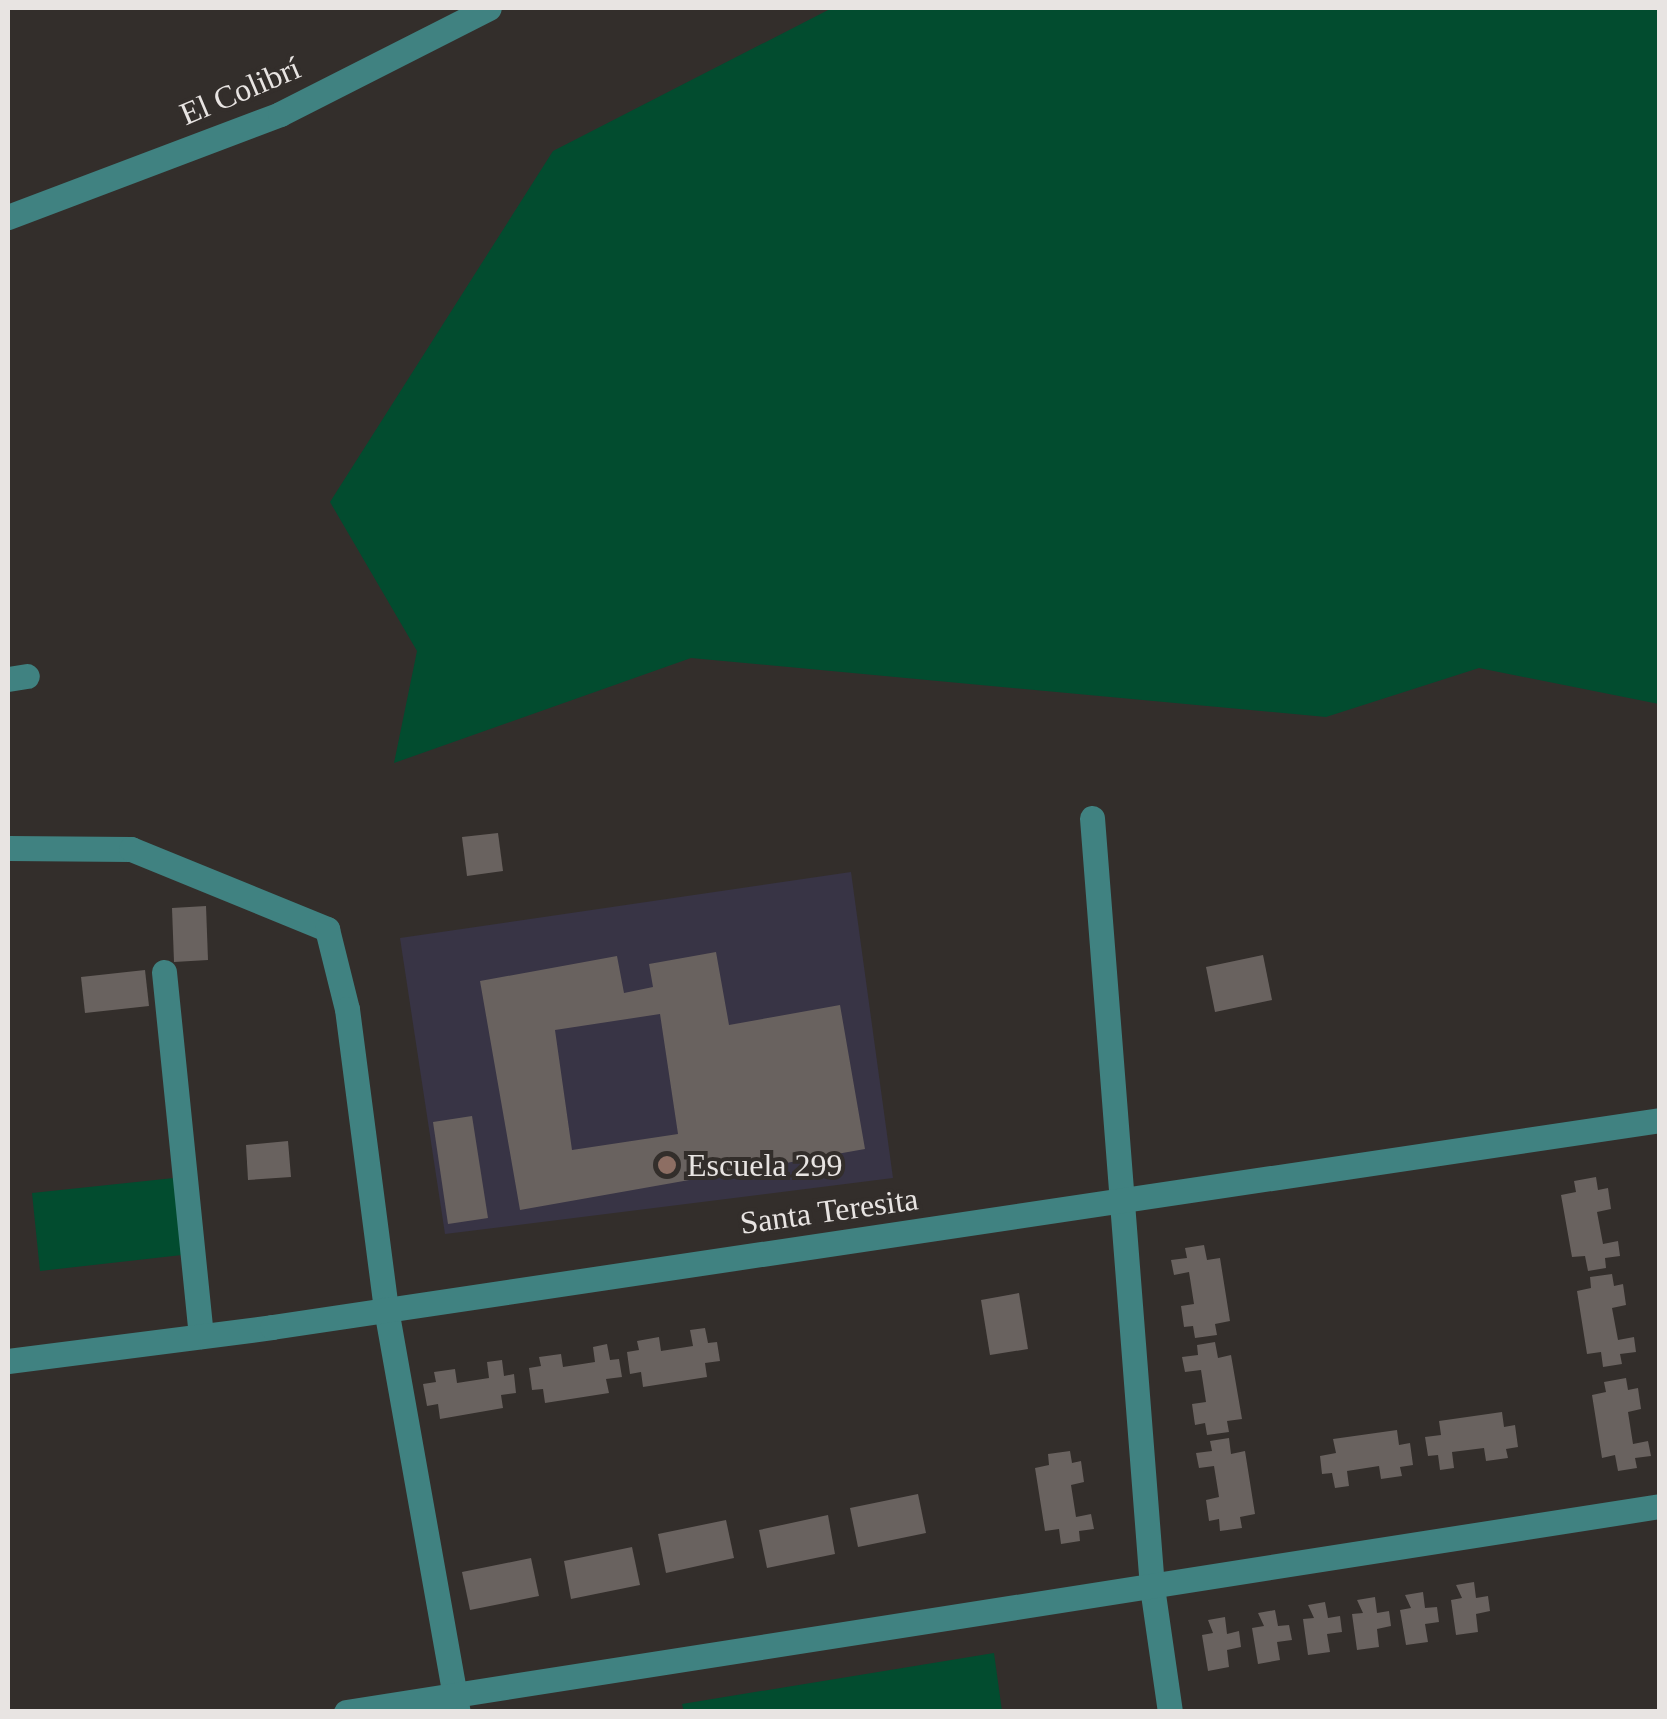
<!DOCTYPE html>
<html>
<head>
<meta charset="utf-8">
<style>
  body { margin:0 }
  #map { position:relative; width:1667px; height:1719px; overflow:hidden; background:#332e2b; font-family:Georgia,serif }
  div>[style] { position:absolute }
  .education>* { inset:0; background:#383445 }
  .green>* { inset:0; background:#024c2f }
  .building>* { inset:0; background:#69625f }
  .minor>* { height:25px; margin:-12.5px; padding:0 12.5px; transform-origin:12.5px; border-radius:12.5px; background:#408281 }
  .dots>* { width:28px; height:28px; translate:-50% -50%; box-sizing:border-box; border:5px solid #332e2b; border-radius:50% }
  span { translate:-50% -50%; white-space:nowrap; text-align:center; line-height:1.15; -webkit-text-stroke:8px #332e2b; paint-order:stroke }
  .street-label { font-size:32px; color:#e8e4e2 }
  .poi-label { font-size:32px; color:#e8e4e2 }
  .left { translate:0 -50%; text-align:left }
  .frame { position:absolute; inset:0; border:10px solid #e8e4e2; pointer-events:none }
</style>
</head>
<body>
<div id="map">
  <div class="education">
    <div style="clip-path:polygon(851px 872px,893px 1178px,445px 1234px,400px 938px)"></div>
  </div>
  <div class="green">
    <div style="clip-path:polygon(832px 8px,1659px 8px,1659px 704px,1479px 668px,1326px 717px,691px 658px,394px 763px,417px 651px,330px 502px,553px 151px)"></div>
    <div style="clip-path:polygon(174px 1178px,182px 1255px,40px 1271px,32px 1193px)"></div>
    <div style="clip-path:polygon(994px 1653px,1002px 1711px,684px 1712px,682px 1704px)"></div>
  </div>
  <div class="building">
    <div style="clip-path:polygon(498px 833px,503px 871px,467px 876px,462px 837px)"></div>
    <div style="clip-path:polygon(206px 906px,208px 960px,174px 962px,172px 908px)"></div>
    <div style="clip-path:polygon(evenodd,716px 952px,729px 1025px,840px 1005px,865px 1149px,520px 1210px,480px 981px,617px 956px,624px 993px,653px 987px,649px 964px,716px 952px,660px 1014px,678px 1134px,572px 1150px,555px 1030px,660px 1014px)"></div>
    <div style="clip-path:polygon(1263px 955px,1272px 1000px,1215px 1012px,1206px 967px)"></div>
    <div style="clip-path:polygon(145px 970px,149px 1006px,85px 1013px,81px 977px)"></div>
    <div style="clip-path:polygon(472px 1116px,488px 1218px,448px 1224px,433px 1122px)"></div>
    <div style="clip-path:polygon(288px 1141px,291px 1177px,248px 1180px,246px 1145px)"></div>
    <div style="clip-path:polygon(1596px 1177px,1598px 1190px,1608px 1188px,1611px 1209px,1597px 1212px,1603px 1244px,1618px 1241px,1620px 1256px,1605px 1258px,1606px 1268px,1588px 1271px,1585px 1256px,1572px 1257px,1561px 1195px,1576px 1192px,1574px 1181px)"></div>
    <div style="clip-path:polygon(1204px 1245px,1207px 1260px,1220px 1258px,1230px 1321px,1215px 1324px,1217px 1335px,1195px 1338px,1193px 1326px,1184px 1327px,1181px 1306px,1194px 1304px,1189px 1272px,1174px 1275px,1171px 1260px,1187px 1258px,1185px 1248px)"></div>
    <div style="clip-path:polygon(1612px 1274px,1614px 1286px,1623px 1284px,1626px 1305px,1612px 1308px,1618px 1340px,1634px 1337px,1636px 1352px,1620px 1354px,1622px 1364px,1603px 1367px,1601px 1352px,1587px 1354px,1577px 1291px,1591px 1288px,1590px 1277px)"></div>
    <div style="clip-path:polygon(1019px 1293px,1028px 1349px,990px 1355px,981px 1300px)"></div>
    <div style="clip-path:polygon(705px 1328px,708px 1343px,717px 1342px,720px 1361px,705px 1363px,707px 1377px,643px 1387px,641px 1372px,630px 1374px,627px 1352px,639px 1350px,637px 1341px,659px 1337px,661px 1351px,693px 1346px,690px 1330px)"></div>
    <div style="clip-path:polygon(1215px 1342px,1218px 1358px,1231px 1355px,1242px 1419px,1227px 1421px,1229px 1432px,1207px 1435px,1205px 1423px,1195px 1425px,1192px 1404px,1206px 1402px,1201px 1370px,1185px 1372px,1182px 1357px,1198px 1355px,1197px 1345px)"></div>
    <div style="clip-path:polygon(607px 1344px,610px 1360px,619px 1359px,622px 1377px,606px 1379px,609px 1393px,545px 1403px,543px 1389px,532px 1390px,529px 1368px,541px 1366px,539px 1357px,561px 1354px,563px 1367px,595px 1362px,593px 1347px)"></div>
    <div style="clip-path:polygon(502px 1360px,504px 1376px,514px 1374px,516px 1393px,501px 1395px,503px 1408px,440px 1419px,438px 1404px,427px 1406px,423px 1384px,436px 1382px,434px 1372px,455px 1369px,457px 1383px,489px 1378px,487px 1362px)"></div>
    <div style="clip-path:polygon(1626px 1378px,1628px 1390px,1638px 1388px,1641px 1409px,1628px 1412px,1633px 1444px,1648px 1441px,1651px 1456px,1635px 1458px,1637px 1468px,1618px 1471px,1615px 1455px,1602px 1458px,1592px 1395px,1606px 1392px,1604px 1382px)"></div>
    <div style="clip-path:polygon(1502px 1412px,1504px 1427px,1515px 1425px,1518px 1447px,1506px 1449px,1508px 1458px,1486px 1461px,1484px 1448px,1452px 1452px,1454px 1468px,1440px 1470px,1438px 1455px,1428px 1456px,1425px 1437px,1441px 1435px,1439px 1421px)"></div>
    <div style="clip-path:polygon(1397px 1430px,1399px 1445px,1410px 1443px,1413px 1465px,1400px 1467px,1402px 1476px,1381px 1479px,1379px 1466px,1347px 1471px,1349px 1486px,1335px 1488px,1332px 1473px,1322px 1474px,1320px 1456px,1336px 1453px,1333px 1439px)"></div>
    <div style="clip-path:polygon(1229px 1438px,1231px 1454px,1245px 1451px,1255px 1514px,1240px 1517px,1242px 1528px,1220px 1531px,1219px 1519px,1209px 1521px,1206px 1500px,1219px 1497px,1214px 1466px,1199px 1468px,1196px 1453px,1212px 1451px,1210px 1441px)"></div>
    <div style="clip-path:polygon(1070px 1451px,1072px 1463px,1081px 1461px,1084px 1482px,1071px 1485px,1076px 1517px,1091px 1514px,1094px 1529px,1079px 1531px,1080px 1541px,1061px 1544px,1059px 1529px,1045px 1531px,1035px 1468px,1049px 1465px,1048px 1454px)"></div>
    <div style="clip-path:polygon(918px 1494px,926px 1533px,858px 1547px,850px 1508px)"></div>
    <div style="clip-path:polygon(828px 1515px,835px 1554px,767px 1568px,759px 1530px)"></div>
    <div style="clip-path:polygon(726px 1520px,734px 1558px,666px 1573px,658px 1534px)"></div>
    <div style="clip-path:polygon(632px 1547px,640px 1585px,571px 1599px,564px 1561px)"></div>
    <div style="clip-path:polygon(531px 1558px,539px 1596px,470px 1610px,462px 1572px)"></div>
    <div style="clip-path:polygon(1474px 1582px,1476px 1598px,1488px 1596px,1490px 1611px,1476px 1614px,1478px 1632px,1456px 1635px,1451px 1600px,1462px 1598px,1456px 1585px)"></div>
    <div style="clip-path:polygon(1423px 1592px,1425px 1608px,1437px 1607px,1439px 1622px,1425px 1624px,1428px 1642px,1406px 1645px,1400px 1610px,1411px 1608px,1405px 1595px)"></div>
    <div style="clip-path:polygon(1375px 1597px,1377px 1613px,1389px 1611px,1391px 1626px,1377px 1629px,1379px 1647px,1357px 1650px,1352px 1614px,1363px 1613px,1357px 1600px)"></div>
    <div style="clip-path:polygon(1325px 1602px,1328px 1618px,1340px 1616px,1342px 1632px,1327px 1634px,1330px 1652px,1308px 1655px,1303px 1619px,1314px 1618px,1308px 1605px)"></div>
    <div style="clip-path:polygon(1275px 1610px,1278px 1626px,1289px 1625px,1292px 1640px,1277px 1642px,1280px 1660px,1258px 1664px,1252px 1628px,1264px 1626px,1258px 1613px)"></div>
    <div style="clip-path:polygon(1225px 1617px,1227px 1634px,1239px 1631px,1241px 1647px,1227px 1650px,1229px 1667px,1208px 1671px,1202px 1635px,1213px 1633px,1208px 1620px)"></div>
  </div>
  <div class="minor">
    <div style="left:8px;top:217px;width:291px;rotate:-20.7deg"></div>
    <div style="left:280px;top:114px;width:234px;rotate:-26.9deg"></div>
    <div style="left:8px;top:679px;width:19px;rotate:-9deg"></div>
    <div style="left:1092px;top:818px;width:771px;rotate:85.54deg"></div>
    <div style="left:1152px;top:1587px;width:126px;rotate:81.8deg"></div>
    <div style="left:8px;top:848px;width:123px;rotate:0.5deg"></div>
    <div style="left:131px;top:849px;width:212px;rotate:22.2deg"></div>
    <div style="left:327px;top:929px;width:82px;rotate:76deg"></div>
    <div style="left:347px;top:1009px;width:303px;rotate:82.6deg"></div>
    <div style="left:386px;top:1309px;width:409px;rotate:79.9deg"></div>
    <div style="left:164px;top:972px;width:366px;rotate:84.2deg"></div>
    <div style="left:8px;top:1361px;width:266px;rotate:-7.3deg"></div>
    <div style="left:272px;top:1327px;width:1403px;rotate:-8.48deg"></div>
    <div style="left:346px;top:1712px;width:1330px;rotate:-8.91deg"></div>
  </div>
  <div class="dots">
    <div style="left:667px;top:1165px;background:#8d6e63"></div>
  </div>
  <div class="street-label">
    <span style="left:240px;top:91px;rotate:-23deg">El Colibrí</span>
    <span style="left:829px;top:1211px;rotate:-8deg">Santa Teresita</span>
  </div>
  <div class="poi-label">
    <span class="left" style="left:687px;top:1165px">Escuela 299</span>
  </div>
  <div class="frame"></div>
</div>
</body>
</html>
